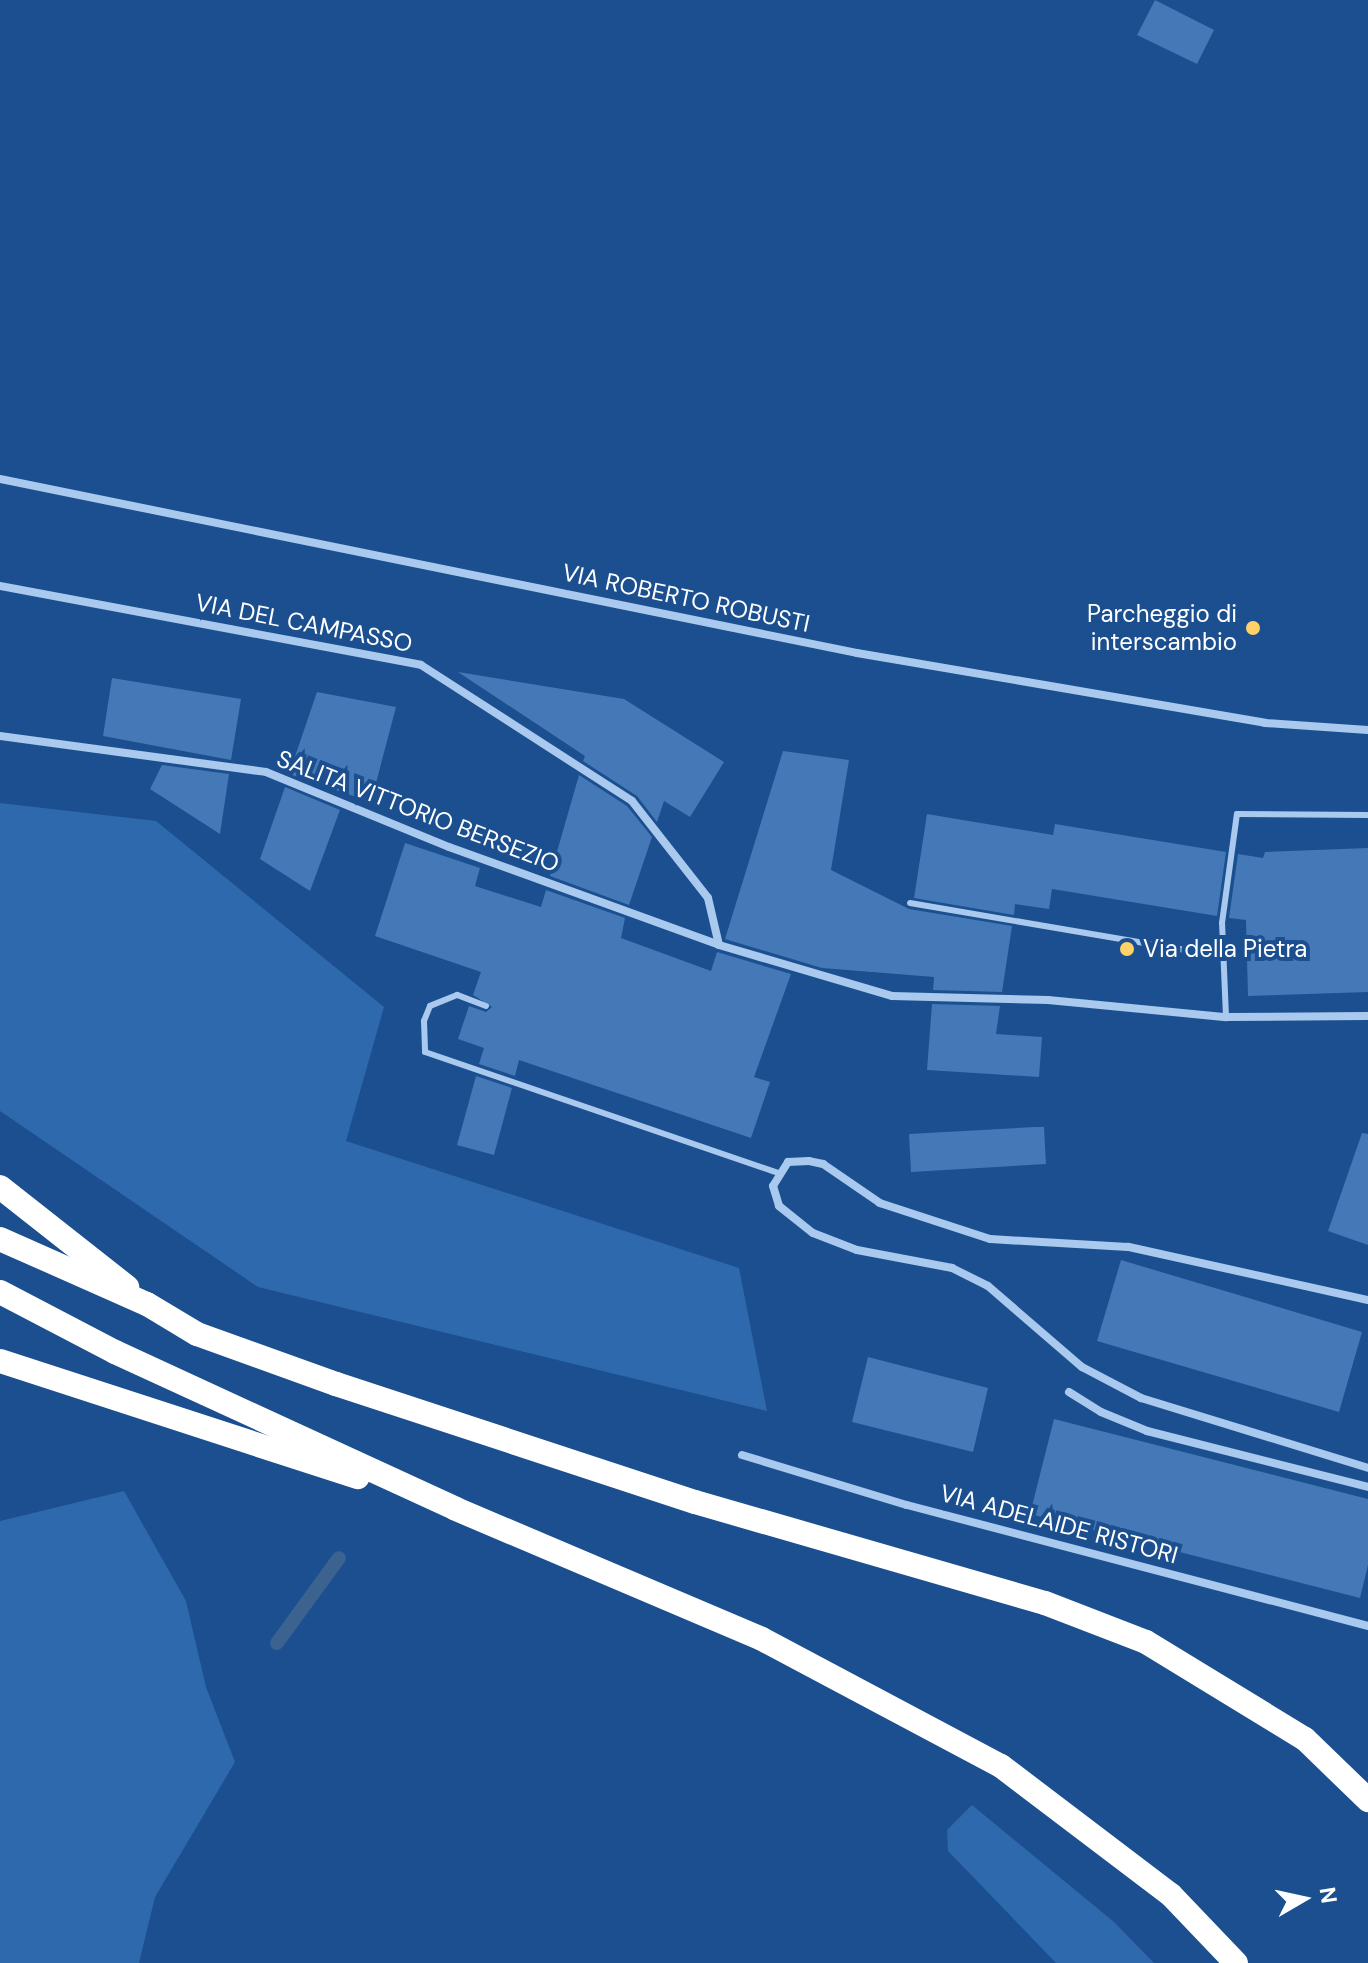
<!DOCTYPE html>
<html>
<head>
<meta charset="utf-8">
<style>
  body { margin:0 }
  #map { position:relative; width:1368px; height:1963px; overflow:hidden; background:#1b4f8f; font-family:"DM Sans",sans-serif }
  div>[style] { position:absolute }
  .green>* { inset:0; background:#2e69ad }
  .stream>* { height:14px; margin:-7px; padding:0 7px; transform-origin:7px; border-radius:7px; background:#3c6290 }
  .building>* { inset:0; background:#4478b7 }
  .service>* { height:6px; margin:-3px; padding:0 3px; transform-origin:3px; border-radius:3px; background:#a9c9ee }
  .minor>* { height:8px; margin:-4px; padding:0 4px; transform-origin:4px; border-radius:4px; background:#a9c9ee }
  .motorway>* { height:24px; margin:-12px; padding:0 12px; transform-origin:12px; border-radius:12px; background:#fff }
  .dots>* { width:22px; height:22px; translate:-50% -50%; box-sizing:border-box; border:4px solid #1b4f8f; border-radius:50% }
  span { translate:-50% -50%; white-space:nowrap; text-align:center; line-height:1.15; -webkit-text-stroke:8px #1b4f8f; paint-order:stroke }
  .street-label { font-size:24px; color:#fff }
  .poi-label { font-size:24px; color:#fff }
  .right { translate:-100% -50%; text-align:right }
  .left { translate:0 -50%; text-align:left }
  .north { position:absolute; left:1264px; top:1859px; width:80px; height:80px; -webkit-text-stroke:6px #1b4f8f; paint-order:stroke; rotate:81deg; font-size:22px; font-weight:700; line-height:32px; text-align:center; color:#fff }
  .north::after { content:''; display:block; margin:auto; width:28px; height:36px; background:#fff; clip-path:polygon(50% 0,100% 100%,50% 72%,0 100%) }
</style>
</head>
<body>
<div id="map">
  <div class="green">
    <div style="clip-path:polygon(0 803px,156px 821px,384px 1007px,346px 1141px,739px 1268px,767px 1411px,258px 1287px,0 1111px)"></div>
    <div style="clip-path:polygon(124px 1491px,186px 1601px,206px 1687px,235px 1762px,155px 1897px,139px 1963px,0 1963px,0 1521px)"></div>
    <div style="clip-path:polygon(972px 1805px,1114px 1922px,1154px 1963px,1056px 1963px,948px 1851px,947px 1830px)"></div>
  </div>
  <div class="stream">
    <div style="left:277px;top:1643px;width:105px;rotate:-53.9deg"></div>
  </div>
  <div class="building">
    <div style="clip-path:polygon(1155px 0,1214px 30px,1197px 64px,1137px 35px)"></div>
    <div style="clip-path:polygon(458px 672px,624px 699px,724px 762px,690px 817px,664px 801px,657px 822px,637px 796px,583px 761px,585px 756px)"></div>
    <div style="clip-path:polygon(112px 678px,241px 699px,231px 760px,103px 736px)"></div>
    <div style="clip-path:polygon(317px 692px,396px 707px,371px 802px,289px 774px)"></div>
    <div style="clip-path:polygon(783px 751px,849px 760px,831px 870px,909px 909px,1012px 926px,1002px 992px,933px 990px,934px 977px,822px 968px,725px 939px)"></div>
    <div style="clip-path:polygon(162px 765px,229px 774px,220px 834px,150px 789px)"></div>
    <div style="clip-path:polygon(579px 775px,627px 806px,652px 837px,629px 905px,550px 876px)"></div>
    <div style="clip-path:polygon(285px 787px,340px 810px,310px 891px,260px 859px)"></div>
    <div style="clip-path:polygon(927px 814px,1053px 835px,1055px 824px,1226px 852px,1217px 916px,1052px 889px,1049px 909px,1015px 904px,1014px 915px,914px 898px)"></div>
    <div style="clip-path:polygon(405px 843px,480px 868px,475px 886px,541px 907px,546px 890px,625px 918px,621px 938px,711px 971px,717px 952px,791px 974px,754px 1077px,770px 1082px,751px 1138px,519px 1060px,515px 1076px,479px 1064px,484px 1048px,458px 1039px,469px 1006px,486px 1012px,492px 1007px,473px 995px,481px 972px,375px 936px)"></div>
    <div style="clip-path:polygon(1368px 848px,1368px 992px,1248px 996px,1246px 920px,1229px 918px,1238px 854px,1263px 858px,1265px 852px)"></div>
    <div style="clip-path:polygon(932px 1004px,1000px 1006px,996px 1034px,1042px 1037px,1039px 1077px,927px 1070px)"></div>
    <div style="clip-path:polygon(476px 1076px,512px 1088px,494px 1155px,457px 1145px)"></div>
    <div style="clip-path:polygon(1035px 1127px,1044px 1127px,1046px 1164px,911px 1172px,909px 1134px)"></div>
    <div style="clip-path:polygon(1362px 1133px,1368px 1134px,1368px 1245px,1328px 1231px)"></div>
    <div style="clip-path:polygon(1121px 1260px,1362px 1332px,1339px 1412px,1097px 1341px)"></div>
    <div style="clip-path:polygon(868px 1357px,988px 1388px,973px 1452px,852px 1422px)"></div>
    <div style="clip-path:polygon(1054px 1419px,1368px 1499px,1368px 1565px,1360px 1598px,1030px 1514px)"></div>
  </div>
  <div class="service">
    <div style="left:910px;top:903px;width:315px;rotate:9.7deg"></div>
    <div style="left:486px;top:1006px;width:31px;rotate:-159deg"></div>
    <div style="left:457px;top:995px;width:29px;rotate:158deg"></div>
    <div style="left:430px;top:1006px;width:16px;rotate:112deg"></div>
    <div style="left:424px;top:1021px;width:31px;rotate:88deg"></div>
    <div style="left:425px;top:1052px;width:373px;rotate:18.9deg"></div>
    <div style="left:1226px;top:1017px;width:94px;rotate:-92.4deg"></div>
    <div style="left:1222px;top:923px;width:110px;rotate:-82.2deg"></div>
    <div style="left:1237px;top:814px;width:131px;rotate:0.4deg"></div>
  </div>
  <div class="minor">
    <div style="left:0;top:479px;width:874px;rotate:11.48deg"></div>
    <div style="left:857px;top:653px;width:414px;rotate:9.7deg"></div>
    <div style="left:1265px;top:723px;width:103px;rotate:3.9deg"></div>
    <div style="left:0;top:586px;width:428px;rotate:10.6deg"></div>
    <div style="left:421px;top:665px;width:251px;rotate:32.8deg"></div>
    <div style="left:632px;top:801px;width:123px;rotate:51.9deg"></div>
    <div style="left:708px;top:898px;width:48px;rotate:76.8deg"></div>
    <div style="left:0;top:736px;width:268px;rotate:7.7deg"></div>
    <div style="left:266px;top:772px;width:198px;rotate:22.3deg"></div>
    <div style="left:449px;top:847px;width:287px;rotate:19.9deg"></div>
    <div style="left:719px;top:945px;width:180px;rotate:16.4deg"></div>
    <div style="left:892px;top:996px;width:156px;rotate:1.5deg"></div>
    <div style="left:1048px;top:1000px;width:179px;rotate:5.5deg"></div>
    <div style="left:1226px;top:1017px;width:142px;rotate:-0.4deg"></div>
    <div style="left:1368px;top:1300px;width:246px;rotate:-167.5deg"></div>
    <div style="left:1128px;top:1247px;width:138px;rotate:-176.7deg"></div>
    <div style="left:990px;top:1239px;width:116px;rotate:-161.9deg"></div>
    <div style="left:880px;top:1203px;width:69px;rotate:-145.6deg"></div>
    <div style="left:823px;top:1164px;width:14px;rotate:-168deg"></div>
    <div style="left:809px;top:1161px;width:21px;rotate:177deg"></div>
    <div style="left:788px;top:1162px;width:28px;rotate:122deg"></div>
    <div style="left:773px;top:1186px;width:21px;rotate:73deg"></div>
    <div style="left:779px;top:1206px;width:43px;rotate:38.5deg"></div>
    <div style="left:813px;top:1233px;width:47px;rotate:21.1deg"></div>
    <div style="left:857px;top:1250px;width:97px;rotate:10.7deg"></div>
    <div style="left:952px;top:1268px;width:40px;rotate:26.6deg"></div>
    <div style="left:988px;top:1286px;width:124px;rotate:40.8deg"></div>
    <div style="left:1082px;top:1367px;width:67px;rotate:27.7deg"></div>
    <div style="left:1141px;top:1398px;width:238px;rotate:17.1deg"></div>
    <div style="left:1069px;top:1392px;width:38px;rotate:32deg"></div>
    <div style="left:1101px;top:1412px;width:50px;rotate:22.4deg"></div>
    <div style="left:1147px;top:1431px;width:228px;rotate:14.2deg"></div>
    <div style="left:742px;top:1455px;width:172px;rotate:16.9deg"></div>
    <div style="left:907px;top:1505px;width:477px;rotate:14.7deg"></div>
  </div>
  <div class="motorway">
    <div style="left:0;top:1187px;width:162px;rotate:38.2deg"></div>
    <div style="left:0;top:1239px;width:161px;rotate:23.9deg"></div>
    <div style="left:147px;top:1304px;width:58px;rotate:31deg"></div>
    <div style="left:197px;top:1334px;width:148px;rotate:19.8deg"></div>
    <div style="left:336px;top:1384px;width:378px;rotate:18.2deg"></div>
    <div style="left:695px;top:1502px;width:364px;rotate:16.1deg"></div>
    <div style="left:1045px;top:1603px;width:108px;rotate:21.1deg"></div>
    <div style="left:1146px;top:1642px;width:186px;rotate:31.4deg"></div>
    <div style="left:1305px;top:1739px;width:88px;rotate:44.1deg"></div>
    <div style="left:0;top:1292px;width:130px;rotate:27.6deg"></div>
    <div style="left:115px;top:1352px;width:375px;rotate:24.7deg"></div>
    <div style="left:456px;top:1509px;width:332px;rotate:23deg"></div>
    <div style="left:762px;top:1639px;width:271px;rotate:28deg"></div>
    <div style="left:1001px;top:1766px;width:213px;rotate:37.2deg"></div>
    <div style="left:1171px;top:1895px;width:94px;rotate:46.3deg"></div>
    <div style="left:0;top:1361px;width:376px;rotate:18deg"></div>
  </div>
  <div class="dots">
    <div style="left:1253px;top:628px;background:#ffd166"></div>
    <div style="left:1127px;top:949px;background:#ffd166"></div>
  </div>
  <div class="street-label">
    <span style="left:686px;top:598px;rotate:12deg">VIA ROBERTO ROBUSTI</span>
    <span style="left:304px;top:623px;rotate:11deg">VIA DEL CAMPASSO</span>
    <span style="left:418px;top:811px;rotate:21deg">SALITA VITTORIO BERSEZIO</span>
    <span style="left:1059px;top:1524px;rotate:15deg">VIA ADELAIDE RISTORI</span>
  </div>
  <div class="poi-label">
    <span class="right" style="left:1237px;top:628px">Parcheggio di<br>interscambio</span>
    <span class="left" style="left:1143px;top:949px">Via della Pietra</span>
  </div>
  <div class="north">N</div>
</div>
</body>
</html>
